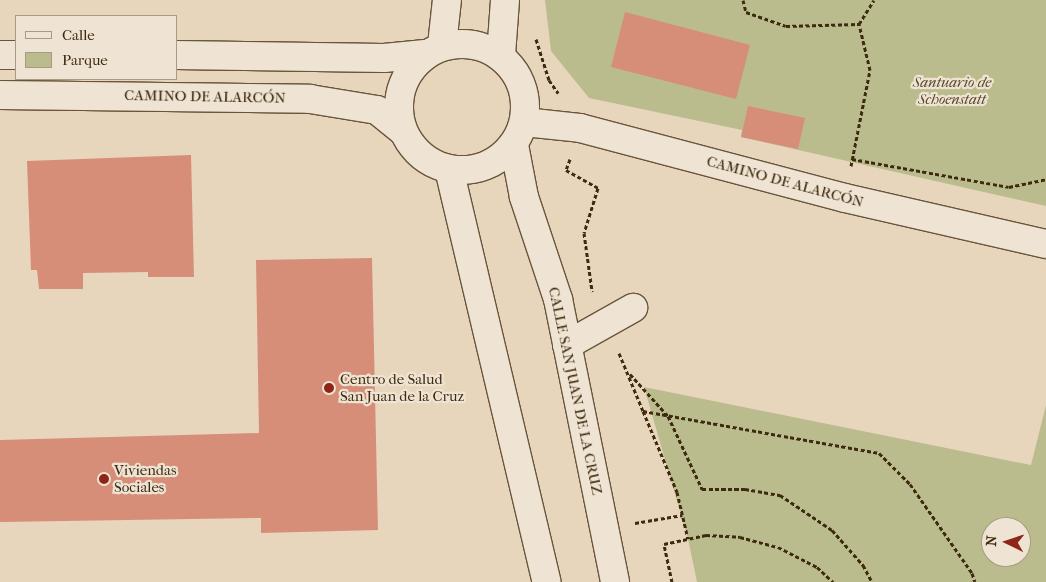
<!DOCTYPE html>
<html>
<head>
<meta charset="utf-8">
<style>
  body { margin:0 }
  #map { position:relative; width:1046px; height:582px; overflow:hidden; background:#e7d6bc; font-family:"IM FELL French Canon",serif }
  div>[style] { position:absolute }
  .green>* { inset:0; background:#babc8d }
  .building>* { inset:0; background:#d68e79 }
  .path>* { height:3px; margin-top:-1.5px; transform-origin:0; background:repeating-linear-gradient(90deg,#3d2a0f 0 4px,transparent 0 6.5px) }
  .roads { filter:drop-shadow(1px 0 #68553a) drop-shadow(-1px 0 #68553a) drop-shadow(0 1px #68553a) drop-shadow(0 -1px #68553a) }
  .minor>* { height:28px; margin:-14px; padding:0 14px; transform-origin:14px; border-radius:14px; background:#efe4d3 }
  .minor>.ring { margin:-14px; padding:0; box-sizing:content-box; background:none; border:28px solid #efe4d3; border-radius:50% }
  .dots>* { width:14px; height:14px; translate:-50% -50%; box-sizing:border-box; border:2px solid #efe4d3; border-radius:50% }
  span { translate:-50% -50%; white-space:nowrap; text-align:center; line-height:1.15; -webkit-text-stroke:4.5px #efe4d3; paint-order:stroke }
  .park-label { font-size:15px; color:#564728; font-style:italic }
  .street-label { font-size:15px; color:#3d2a0f }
  .poi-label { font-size:15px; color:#3d2a0f }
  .left { translate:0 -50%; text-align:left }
  .legend { position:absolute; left:15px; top:15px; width:162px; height:65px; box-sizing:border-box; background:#efe4d3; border:1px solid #a89a85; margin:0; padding:6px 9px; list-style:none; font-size:15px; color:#3d2a0f }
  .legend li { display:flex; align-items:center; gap:10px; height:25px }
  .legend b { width:25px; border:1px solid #a89a85 }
  .north { position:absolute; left:981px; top:517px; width:50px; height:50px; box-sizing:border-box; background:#efe4d3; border:1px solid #a89a85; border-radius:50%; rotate:274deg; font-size:14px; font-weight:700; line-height:20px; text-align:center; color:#3d2a0f }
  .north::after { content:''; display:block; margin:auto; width:18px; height:22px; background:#8f2418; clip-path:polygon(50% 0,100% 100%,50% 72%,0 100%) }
</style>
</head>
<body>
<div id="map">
  <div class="green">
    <div style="clip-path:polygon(545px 0,1046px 0,1046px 206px,741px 137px,742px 130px,589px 98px,551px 51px)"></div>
    <div style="clip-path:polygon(evenodd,644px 387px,1031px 465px,1046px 405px,1046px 582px,697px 582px,688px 539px,644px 387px,991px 527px,1021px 527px,1021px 557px,991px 557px,991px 527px)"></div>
  </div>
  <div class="building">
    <div style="clip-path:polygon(625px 12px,750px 45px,736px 99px,611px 67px)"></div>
    <div style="clip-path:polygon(748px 106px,805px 118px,798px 149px,741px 137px)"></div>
    <div style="clip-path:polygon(191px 155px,194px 277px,148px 277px,148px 272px,83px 273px,83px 289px,39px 289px,37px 270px,31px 270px,27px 161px)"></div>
    <div style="clip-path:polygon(372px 258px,378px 530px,261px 533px,261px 518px,0 522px,0 440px,259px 433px,256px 260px)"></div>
  </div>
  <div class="path">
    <div style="left:743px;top:0;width:12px;rotate:76deg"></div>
    <div style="left:746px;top:12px;width:42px;rotate:19.3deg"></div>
    <div style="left:786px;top:26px;width:73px;rotate:-1.6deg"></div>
    <div style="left:859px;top:24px;width:28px;rotate:-58deg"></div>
    <div style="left:536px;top:39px;width:43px;rotate:72.4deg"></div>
    <div style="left:549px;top:80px;width:16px;rotate:55deg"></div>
    <div style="left:570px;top:159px;width:12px;rotate:110deg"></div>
    <div style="left:566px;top:170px;width:37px;rotate:29deg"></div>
    <div style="left:598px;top:188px;width:47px;rotate:107.3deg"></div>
    <div style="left:584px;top:233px;width:59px;rotate:82.1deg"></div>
    <div style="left:852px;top:159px;width:159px;rotate:10.1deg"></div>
    <div style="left:1009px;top:187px;width:38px;rotate:-12deg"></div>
    <div style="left:851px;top:166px;width:98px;rotate:-78.8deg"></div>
    <div style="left:870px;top:70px;width:47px;rotate:-103.4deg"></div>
    <div style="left:619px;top:353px;width:63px;rotate:67.5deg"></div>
    <div style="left:643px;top:411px;width:240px;rotate:10.1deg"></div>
    <div style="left:879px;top:453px;width:44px;rotate:45deg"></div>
    <div style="left:910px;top:484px;width:108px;rotate:55.1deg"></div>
    <div style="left:972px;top:573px;width:9px;rotate:72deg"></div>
    <div style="left:630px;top:374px;width:57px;rotate:47.9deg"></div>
    <div style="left:668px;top:416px;width:81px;rotate:65deg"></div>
    <div style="left:702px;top:489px;width:43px"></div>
    <div style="left:745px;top:489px;width:36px;rotate:10deg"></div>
    <div style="left:780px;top:495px;width:63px;rotate:33.9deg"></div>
    <div style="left:832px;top:530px;width:47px;rotate:48.5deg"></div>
    <div style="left:863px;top:565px;width:19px;rotate:62deg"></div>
    <div style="left:643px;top:411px;width:88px;rotate:67.2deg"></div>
    <div style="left:677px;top:492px;width:48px;rotate:76.8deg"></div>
    <div style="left:635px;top:523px;width:48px;rotate:-9.7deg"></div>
    <div style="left:672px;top:582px;width:39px;rotate:-102deg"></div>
    <div style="left:664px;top:544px;width:43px;rotate:-12.1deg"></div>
    <div style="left:706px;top:535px;width:34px;rotate:3deg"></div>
    <div style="left:740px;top:537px;width:39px;rotate:15deg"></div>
    <div style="left:778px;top:547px;width:44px;rotate:27.1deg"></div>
    <div style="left:817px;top:567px;width:22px;rotate:43deg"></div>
  </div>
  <div class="roads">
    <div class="minor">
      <div class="ring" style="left:399px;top:44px;width:98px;height:98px"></div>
      <div style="left:442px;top:45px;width:45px;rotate:-83.7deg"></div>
      <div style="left:0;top:55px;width:16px"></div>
      <div style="left:176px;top:55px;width:208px;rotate:0.8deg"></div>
      <div style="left:384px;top:58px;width:41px;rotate:-5.6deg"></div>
      <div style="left:501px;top:55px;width:55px;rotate:-85.8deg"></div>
      <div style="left:0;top:95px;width:310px;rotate:0.7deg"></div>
      <div style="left:310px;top:99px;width:68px;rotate:9.3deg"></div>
      <div style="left:377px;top:110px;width:33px;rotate:39deg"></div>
      <div style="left:524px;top:122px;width:56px;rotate:6.1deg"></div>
      <div style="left:580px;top:128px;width:274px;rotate:14.8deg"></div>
      <div style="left:845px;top:198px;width:206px;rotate:12.9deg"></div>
      <div style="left:514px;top:145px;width:53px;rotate:79.1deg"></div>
      <div style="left:524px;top:197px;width:108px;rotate:71.6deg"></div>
      <div style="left:558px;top:299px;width:289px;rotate:78.6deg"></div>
      <div style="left:449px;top:169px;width:424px;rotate:76.7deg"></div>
      <div style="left:567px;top:345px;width:76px;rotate:-29.3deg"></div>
    </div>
  </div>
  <div class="dots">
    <div style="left:329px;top:388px;background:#8f2418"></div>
    <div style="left:104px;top:479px;background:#8f2418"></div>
  </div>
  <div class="park-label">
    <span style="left:952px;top:91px">Santuario de<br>Schoenstatt</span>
  </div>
  <div class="street-label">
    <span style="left:205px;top:97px;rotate:1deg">CAMINO DE ALARCÓN</span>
    <span style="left:785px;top:182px;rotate:15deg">CAMINO DE ALARCÓN</span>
    <span style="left:575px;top:391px;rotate:78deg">CALLE SAN JUAN DE LA CRUZ</span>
  </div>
  <div class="poi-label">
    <span class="left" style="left:340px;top:388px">Centro de Salud<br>San Juan de la Cruz</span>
    <span class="left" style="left:114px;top:479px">Viviendas<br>Sociales</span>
  </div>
  <ul class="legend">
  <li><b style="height:6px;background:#efe4d3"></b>Calle</li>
  <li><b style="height:14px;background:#babc8d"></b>Parque</li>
  </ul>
  <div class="north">N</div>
</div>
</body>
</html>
